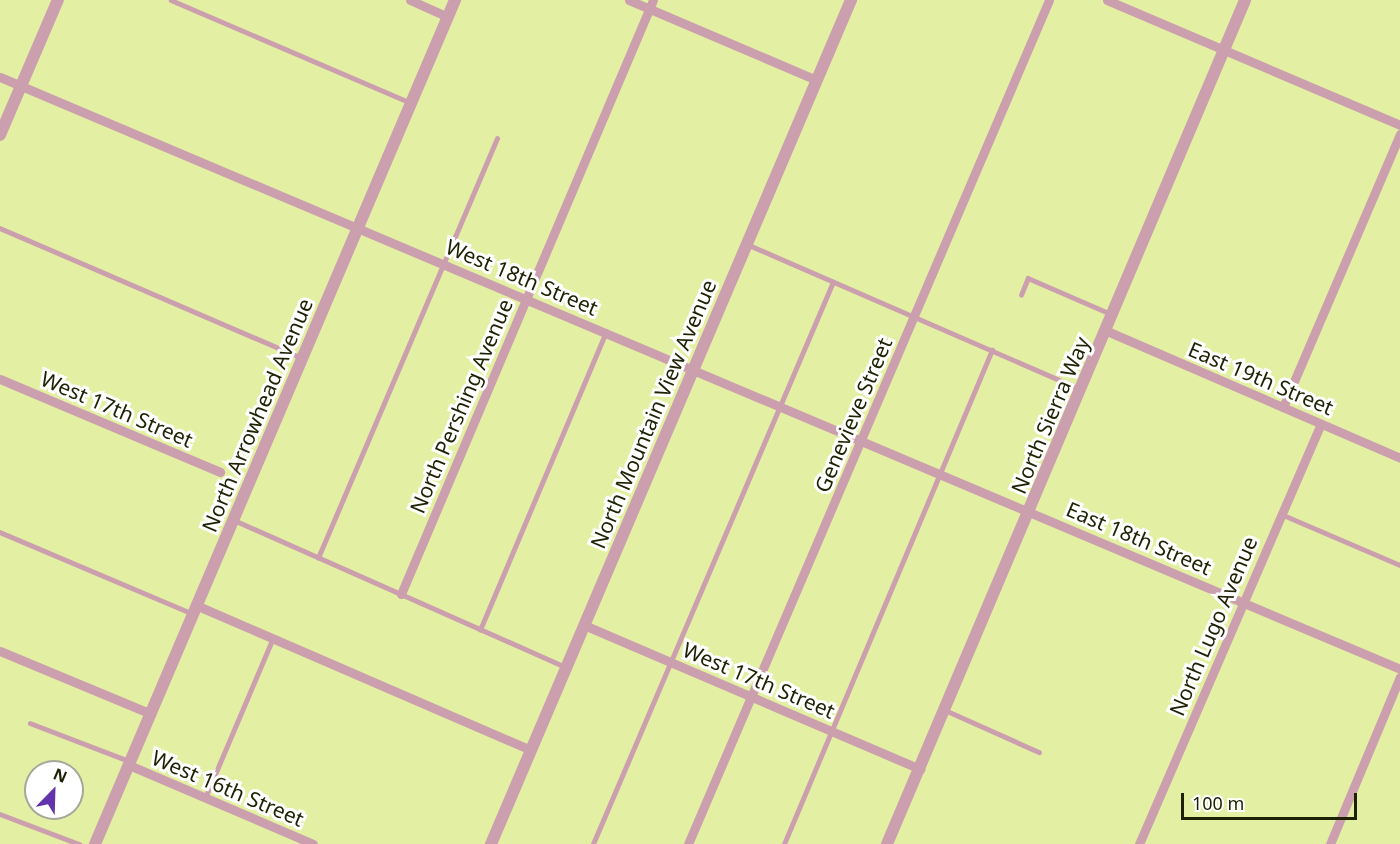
<!DOCTYPE html>
<html>
<head>
<meta charset="utf-8">
<style>
  body { margin:0 }
  #map { position:relative; width:1400px; height:844px; overflow:hidden; background:#e3f0a3; font-family:"Noto Sans",sans-serif }
  div>[style] { position:absolute }
  .service>* { height:4.5px; margin:-2.25px; padding:0 2.25px; transform-origin:2.25px; border-radius:2.25px; background:#cc9fae }
  .minor>* { height:9px; margin:-4.5px; padding:0 4.5px; transform-origin:4.5px; border-radius:4.5px; background:#cc9fae }
  .tertiary>* { height:12px; margin:-6px; padding:0 6px; transform-origin:6px; border-radius:6px; background:#cc9fae }
  span { translate:-50% -50%; white-space:nowrap; text-align:center; line-height:1.15; -webkit-text-stroke:6px #fff; paint-order:stroke }
  .street-label { font-size:21px; color:#1e2203 }
  .north { position:absolute; left:24px; top:760px; width:60px; height:60px; box-sizing:border-box; background:#fff; border:2px solid #a5a79a; border-radius:50%; rotate:23deg; font-size:16px; font-weight:700; line-height:24px; text-align:center; color:#1e2203 }
  .north::after { content:''; display:block; margin:auto; width:21px; height:27px; background:#6233ab; clip-path:polygon(50% 0,100% 100%,50% 72%,0 100%) }
  .scale { position:absolute; left:1181px; top:793px; width:176px; height:27px; box-sizing:border-box; border:3px solid #1e2203; border-top:0; padding-left:8px; font-size:18px; line-height:21px; white-space:nowrap; color:#1e2203; -webkit-text-stroke:4px #fff; paint-order:stroke }
</style>
</head>
<body>
<div id="map">
  <div class="service">
    <div style="left:171px;top:0;width:259px;rotate:23.2deg"></div>
    <div style="left:0;top:228px;width:329px;rotate:23.3deg"></div>
    <div style="left:749px;top:245px;width:361px;rotate:23.5deg"></div>
    <div style="left:1021px;top:295px;width:18px;rotate:-68deg"></div>
    <div style="left:1028px;top:278px;width:90px;rotate:23.4deg"></div>
    <div style="left:1281px;top:514px;width:129px;rotate:23.2deg"></div>
    <div style="left:234px;top:520px;width:361px;rotate:23.9deg"></div>
    <div style="left:0;top:532px;width:207px;rotate:23deg"></div>
    <div style="left:318px;top:558px;width:456px;rotate:-66.9deg"></div>
    <div style="left:480px;top:630px;width:324px;rotate:-67.1deg"></div>
    <div style="left:945px;top:710px;width:103px;rotate:24.1deg"></div>
    <div style="left:30px;top:723px;width:106px;rotate:21deg"></div>
    <div style="left:205px;top:798px;width:174px;rotate:-67deg"></div>
    <div style="left:0;top:814px;width:85px;rotate:20.8deg"></div>
    <div style="left:593px;top:844px;width:611px;rotate:-66.88deg"></div>
    <div style="left:784px;top:844px;width:536px;rotate:-67.17deg"></div>
  </div>
  <div class="minor">
    <div style="left:410px;top:0;width:42px;rotate:24.1deg"></div>
    <div style="left:629px;top:0;width:204px;rotate:23.1deg"></div>
    <div style="left:1107px;top:0;width:319px;rotate:23.1deg"></div>
    <div style="left:0;top:77px;width:1520px;rotate:22.92deg"></div>
    <div style="left:1107px;top:331px;width:319px;rotate:23.4deg"></div>
    <div style="left:0;top:379px;width:239px;rotate:22.9deg"></div>
    <div style="left:1283px;top:407px;width:297px;rotate:-66.8deg"></div>
    <div style="left:401px;top:594px;width:645px;rotate:-67.01deg"></div>
    <div style="left:198px;top:606px;width:363px;rotate:23.4deg"></div>
    <div style="left:584px;top:625px;width:366px;rotate:23.2deg"></div>
    <div style="left:0;top:651px;width:164px;rotate:22.6deg"></div>
    <div style="left:129px;top:765px;width:200px;rotate:23.2deg"></div>
    <div style="left:688px;top:844px;width:918px;rotate:-66.84deg"></div>
    <div style="left:1139px;top:844px;width:458px;rotate:-66.6deg"></div>
    <div style="left:1330px;top:844px;width:181px;rotate:-67.3deg"></div>
  </div>
  <div class="tertiary">
    <div style="left:0;top:135px;width:147px;rotate:-66.8deg"></div>
    <div style="left:95px;top:844px;width:918px;rotate:-66.9deg"></div>
    <div style="left:491px;top:844px;width:918px;rotate:-66.9deg"></div>
    <div style="left:887px;top:844px;width:917px;rotate:-67.01deg"></div>
  </div>
  <div class="street-label">
    <span style="left:522px;top:277px;rotate:23deg">West 18th Street</span>
    <span style="left:1261px;top:378px;rotate:23deg">East 19th Street</span>
    <span style="left:461px;top:406px;rotate:-67deg">North Pershing Avenue</span>
    <span style="left:117px;top:409px;rotate:23deg">West 17th Street</span>
    <span style="left:653px;top:414px;rotate:-67deg">North Mountain View Avenue</span>
    <span style="left:257px;top:415px;rotate:-67deg">North Arrowhead Avenue</span>
    <span style="left:853px;top:415px;rotate:-67deg">Genevieve Street</span>
    <span style="left:1050px;top:415px;rotate:-67deg">North Sierra Way</span>
    <span style="left:1139px;top:538px;rotate:23deg">East 18th Street</span>
    <span style="left:1213px;top:626px;rotate:-67deg">North Lugo Avenue</span>
    <span style="left:759px;top:680px;rotate:23deg">West 17th Street</span>
    <span style="left:228px;top:788px;rotate:23deg">West 16th Street</span>
  </div>
  <div class="north">N</div>
  <div class="scale">100 m</div>
</div>
</body>
</html>
